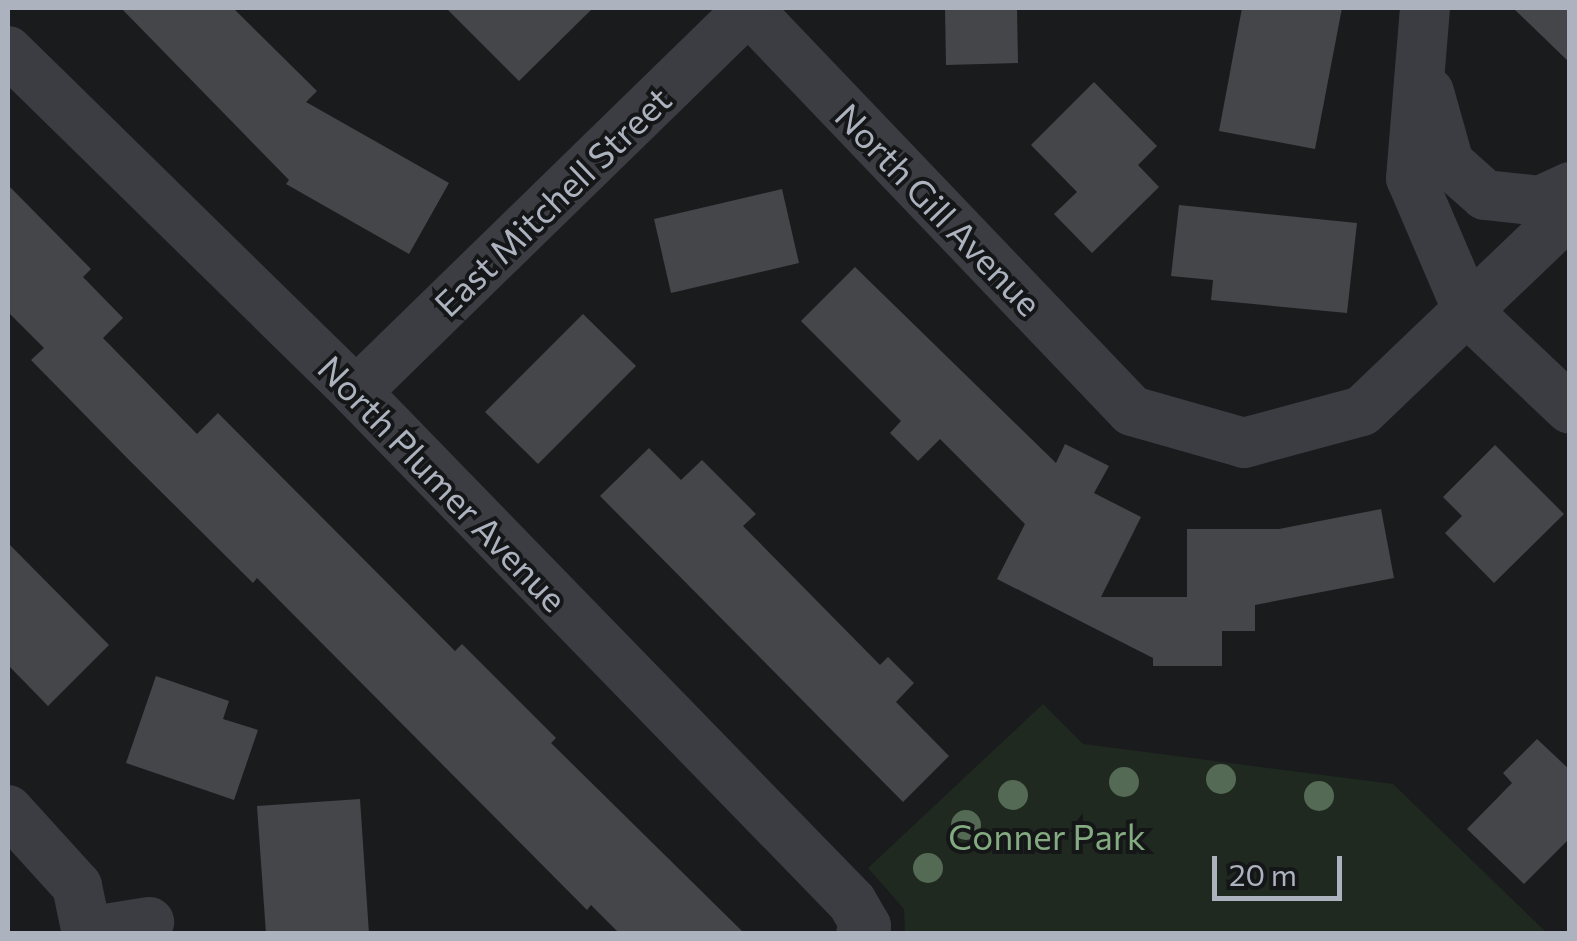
<!DOCTYPE html>
<html>
<head>
<meta charset="utf-8">
<style>
  body { margin:0 }
  #map { position:relative; width:1577px; height:941px; overflow:hidden; background:#1a1b1d; font-family:Commissioner,sans-serif }
  div>[style] { position:absolute }
  .green>* { inset:0; background:#1f2920 }
  .building>* { inset:0; background:#44464a }
  .street>* { height:50px; margin:-25px; padding:0 25px; transform-origin:25px; border-radius:25px; background:#3b3d43 }
  .trees>* { width:30px; height:30px; margin:-15px; border-radius:50%; background:#546a54 }
  span { translate:-50% -50%; white-space:nowrap; text-align:center; line-height:1.15; -webkit-text-stroke:8px #151618; paint-order:stroke }
  .street-label { font-size:35px; color:#acb3be }
  .park-label { font-size:35px; color:#84aa81 }
  .frame { position:absolute; inset:0; border:10px solid #acb3be; pointer-events:none }
  .scale { position:absolute; left:1212px; top:856px; width:130px; height:45px; box-sizing:border-box; border:5px solid #acb3be; border-top:0; padding-left:12px; font-size:30px; line-height:35px; white-space:nowrap; color:#acb3be; -webkit-text-stroke:8px #151618; paint-order:stroke }
</style>
</head>
<body>
<div id="map">
  <div class="green">
    <div style="clip-path:polygon(1043px 704px,1083px 744px,1393px 784px,1547px 933px,905px 933px,904px 909px,868px 868px)"></div>
  </div>
  <div class="building">
    <div style="clip-path:polygon(121px 8px,233px 8px,317px 91px,306px 102px,449px 183px,409px 254px,286px 184px,289px 180px)"></div>
    <div style="clip-path:polygon(446px 8px,593px 8px,519px 81px)"></div>
    <div style="clip-path:polygon(945px 8px,1017px 8px,1018px 63px,946px 65px)"></div>
    <div style="clip-path:polygon(1242px 8px,1342px 8px,1315px 149px,1219px 131px)"></div>
    <div style="clip-path:polygon(1513px 8px,1570px 8px,1570px 63px)"></div>
    <div style="clip-path:polygon(1094px 82px,1157px 146px,1138px 165px,1159px 187px,1092px 253px,1054px 214px,1077px 192px,1031px 145px)"></div>
    <div style="clip-path:polygon(8px 185px,91px 269px,83px 277px,123px 318px,103px 338px,197px 434px,218px 413px,455px 651px,462px 644px,556px 738px,551px 743px,745px 934px,620px 934px,591px 905px,587px 910px,257px 578px,253px 583px,130px 461px,31px 360px,44px 348px,8px 312px)"></div>
    <div style="clip-path:polygon(782px 189px,799px 263px,671px 293px,654px 219px)"></div>
    <div style="clip-path:polygon(1179px 205px,1357px 223px,1347px 313px,1211px 300px,1213px 280px,1171px 276px)"></div>
    <div style="clip-path:polygon(855px 267px,1056px 463px,1065px 444px,1109px 466px,1094px 493px,1141px 517px,1101px 597px,1187px 597px,1187px 529px,1279px 529px,1381px 509px,1394px 578px,1255px 605px,1255px 631px,1222px 631px,1222px 666px,1153px 666px,1153px 658px,997px 579px,1025px 524px,940px 439px,918px 461px,890px 433px,901px 421px,801px 321px)"></div>
    <div style="clip-path:polygon(583px 314px,636px 366px,538px 464px,485px 412px)"></div>
    <div style="clip-path:polygon(1495px 445px,1564px 514px,1494px 583px,1445px 533px,1462px 516px,1443px 497px)"></div>
    <div style="clip-path:polygon(649px 448px,681px 480px,702px 460px,756px 514px,743px 526px,880px 665px,888px 657px,914px 683px,896px 702px,949px 756px,903px 802px,600px 496px)"></div>
    <div style="clip-path:polygon(8px 543px,109px 645px,48px 706px,8px 665px)"></div>
    <div style="clip-path:polygon(156px 676px,229px 701px,223px 719px,258px 730px,234px 800px,126px 763px)"></div>
    <div style="clip-path:polygon(1537px 739px,1570px 770px,1570px 838px,1524px 884px,1467px 829px,1512px 783px,1503px 773px)"></div>
    <div style="clip-path:polygon(360px 799px,369px 934px,266px 934px,257px 806px)"></div>
  </div>
  <div class="street">
    <div style="left:747px;top:8px;width:557px;rotate:46.31deg"></div>
    <div style="left:1132px;top:411px;width:116px;rotate:15.9deg"></div>
    <div style="left:1244px;top:443px;width:122px;rotate:-15.2deg"></div>
    <div style="left:1362px;top:411px;width:288px;rotate:-43.7deg"></div>
    <div style="left:1425px;top:8px;width:171px;rotate:94.7deg"></div>
    <div style="left:1411px;top:178px;width:147px;rotate:66.8deg"></div>
    <div style="left:1469px;top:313px;width:139px;rotate:43.5deg"></div>
    <div style="left:8px;top:51px;width:487px;rotate:44.4deg"></div>
    <div style="left:356px;top:392px;width:711px;rotate:45.8deg"></div>
    <div style="left:852px;top:902px;width:28px;rotate:60deg"></div>
    <div style="left:866px;top:926px;width:9px;rotate:122deg"></div>
    <div style="left:1429px;top:92px;width:74px;rotate:74.3deg"></div>
    <div style="left:1449px;top:163px;width:48px;rotate:41.6deg"></div>
    <div style="left:1485px;top:195px;width:55px;rotate:6.2deg"></div>
    <div style="left:1540px;top:201px;width:33px;rotate:-25deg"></div>
    <div style="left:356px;top:392px;width:550px;rotate:-44.26deg"></div>
    <div style="left:8px;top:810px;width:103px;rotate:47.8deg"></div>
    <div style="left:77px;top:886px;width:49px;rotate:78.2deg"></div>
    <div style="left:87px;top:932px;width:63px;rotate:-9.2deg"></div>
  </div>
  <div class="trees">
    <div style="left:1221px;top:779px"></div>
    <div style="left:1124px;top:782px"></div>
    <div style="left:1013px;top:795px"></div>
    <div style="left:1319px;top:796px"></div>
    <div style="left:966px;top:825px"></div>
    <div style="left:928px;top:868px"></div>
  </div>
  <div class="street-label">
    <span style="left:552px;top:201px;rotate:-44deg">East Mitchell Street</span>
    <span style="left:939px;top:209px;rotate:46deg">North Gill Avenue</span>
    <span style="left:443px;top:483px;rotate:46deg">North Plumer Avenue</span>
  </div>
  <div class="park-label">
    <span style="left:1047px;top:836px">Conner Park</span>
  </div>
  <div class="frame"></div>
  <div class="scale">20 m</div>
</div>
</body>
</html>
